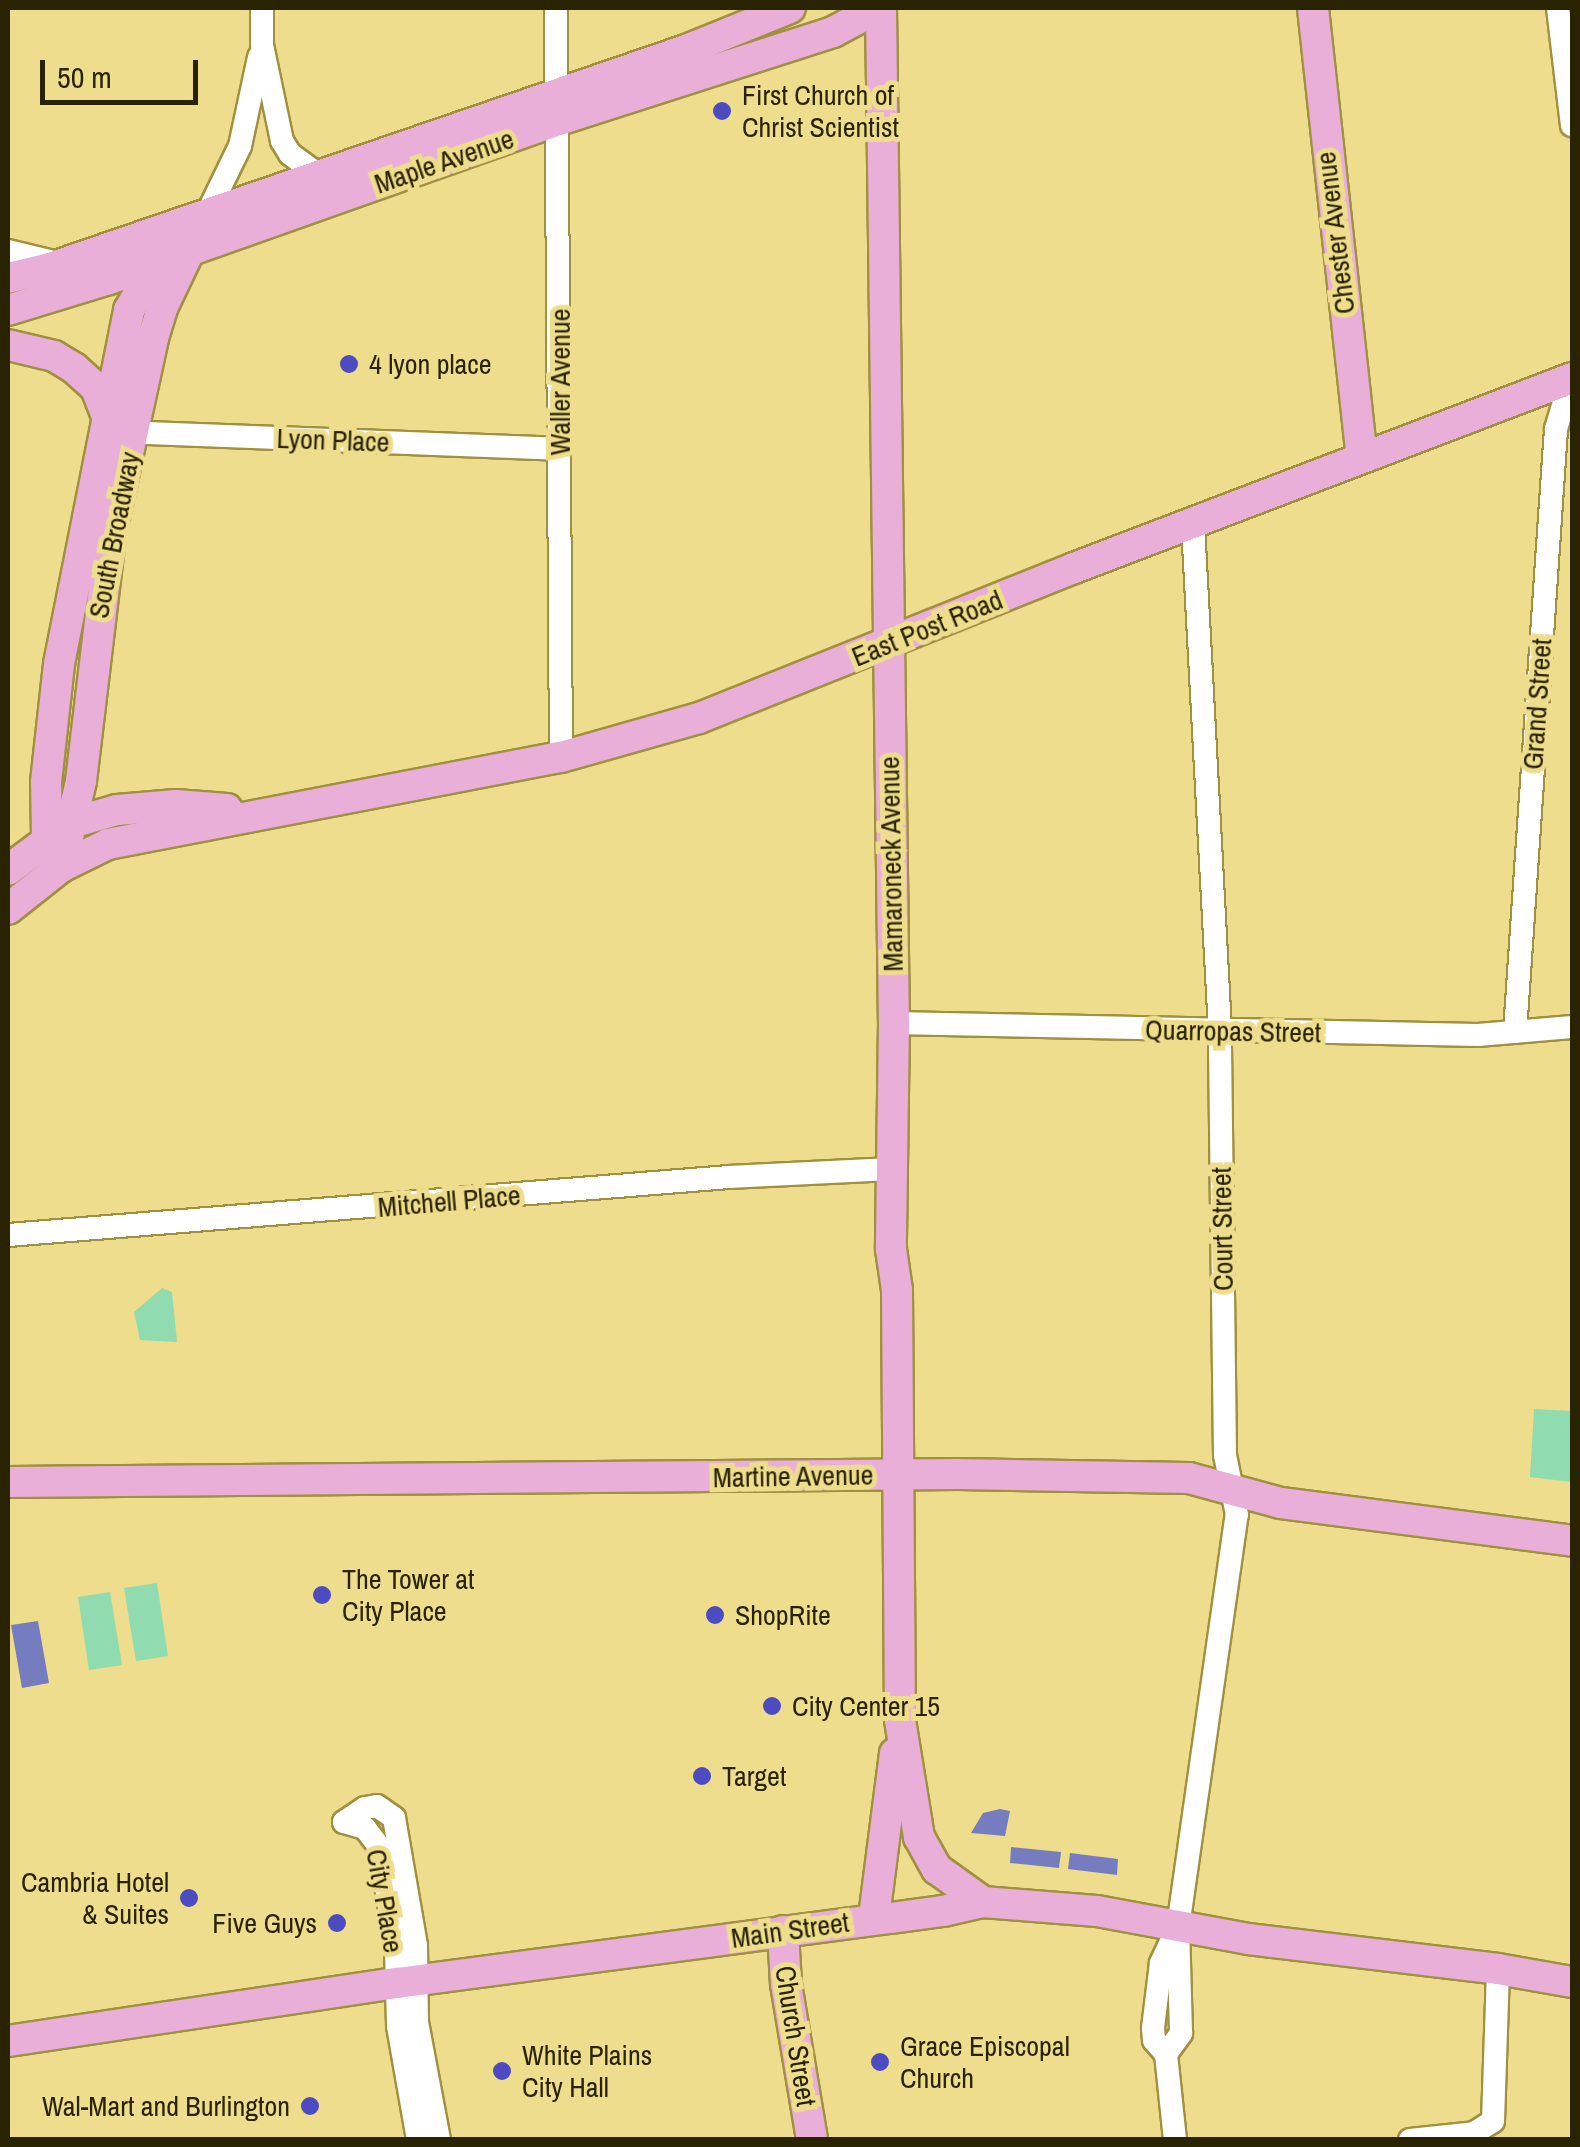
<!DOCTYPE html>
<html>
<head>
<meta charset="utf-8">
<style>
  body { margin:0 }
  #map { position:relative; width:1580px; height:2147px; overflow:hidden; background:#eedd8c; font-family:"Archivo Narrow",sans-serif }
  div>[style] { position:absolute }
  .green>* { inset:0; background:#90dbaf }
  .water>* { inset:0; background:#757dc0 }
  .roads { filter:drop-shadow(2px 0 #a0903f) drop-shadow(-2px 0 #a0903f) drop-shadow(0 2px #a0903f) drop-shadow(0 -2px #a0903f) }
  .minor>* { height:22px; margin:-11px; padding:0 11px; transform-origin:11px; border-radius:11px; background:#fff }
  .major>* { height:30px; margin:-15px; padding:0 15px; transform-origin:15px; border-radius:15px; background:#e9afd9 }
  .dots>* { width:28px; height:28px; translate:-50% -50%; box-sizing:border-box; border:5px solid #eedd8c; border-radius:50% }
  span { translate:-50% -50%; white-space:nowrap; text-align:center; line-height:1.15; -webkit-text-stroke:10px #eedd8c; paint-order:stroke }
  .poi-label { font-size:28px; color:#2a2301 }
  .left { translate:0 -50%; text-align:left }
  .right { translate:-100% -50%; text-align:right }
  .street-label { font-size:28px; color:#2a2301 }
  .frame { position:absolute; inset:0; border:10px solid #2a2301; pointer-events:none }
  .scale { position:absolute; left:40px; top:60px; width:158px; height:45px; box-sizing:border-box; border:5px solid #2a2301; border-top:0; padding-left:12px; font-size:30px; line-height:35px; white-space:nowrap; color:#2a2301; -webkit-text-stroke:8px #eedd8c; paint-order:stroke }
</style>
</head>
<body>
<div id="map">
  <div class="green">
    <div style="clip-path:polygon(162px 1288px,172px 1292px,177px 1342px,140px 1340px,134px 1312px)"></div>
    <div style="clip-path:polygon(1534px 1409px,1572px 1411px,1572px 1482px,1530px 1477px)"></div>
    <div style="clip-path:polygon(157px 1583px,168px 1656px,136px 1661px,124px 1588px)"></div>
    <div style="clip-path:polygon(110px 1592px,122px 1665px,89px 1670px,78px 1597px)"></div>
  </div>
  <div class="water">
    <div style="clip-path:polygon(38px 1621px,49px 1683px,22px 1688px,11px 1625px)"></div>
    <div style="clip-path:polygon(1000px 1809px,1010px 1811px,1005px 1836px,971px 1833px,983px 1813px)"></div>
    <div style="clip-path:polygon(1011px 1847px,1061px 1852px,1059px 1868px,1010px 1863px)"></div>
    <div style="clip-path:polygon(1070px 1853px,1118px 1859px,1117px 1875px,1068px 1869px)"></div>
  </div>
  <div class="roads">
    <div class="minor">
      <div style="left:262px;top:8px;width:37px;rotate:90deg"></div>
      <div style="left:262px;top:45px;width:98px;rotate:78.2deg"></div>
      <div style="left:282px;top:141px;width:15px;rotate:58deg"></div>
      <div style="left:290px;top:154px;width:36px;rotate:36deg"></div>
      <div style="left:556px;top:8px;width:749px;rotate:89.62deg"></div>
      <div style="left:1558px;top:8px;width:118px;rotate:83.2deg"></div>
      <div style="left:207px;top:214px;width:76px;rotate:-64.1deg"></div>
      <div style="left:240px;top:146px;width:91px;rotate:-77.9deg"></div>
      <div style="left:8px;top:251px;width:51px;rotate:13.5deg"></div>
      <div style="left:119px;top:432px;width:441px;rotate:2.2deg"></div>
      <div style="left:894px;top:1023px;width:584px;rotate:1.18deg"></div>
      <div style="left:1478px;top:1035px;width:94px;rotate:-4.9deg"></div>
      <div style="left:1515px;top:1032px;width:604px;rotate:-86.11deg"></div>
      <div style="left:1556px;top:429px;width:56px;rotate:-73.5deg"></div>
      <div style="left:8px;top:1235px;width:723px;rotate:-4.6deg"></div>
      <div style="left:729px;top:1177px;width:162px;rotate:-2.8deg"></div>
      <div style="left:344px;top:1822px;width:25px;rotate:-34deg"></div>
      <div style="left:365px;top:1808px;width:12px;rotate:-9deg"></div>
      <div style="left:377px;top:1806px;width:21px;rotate:35deg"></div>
      <div style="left:394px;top:1818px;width:129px;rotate:80.2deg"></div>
      <div style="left:416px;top:1945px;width:77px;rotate:89.3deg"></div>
      <div style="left:417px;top:2022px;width:120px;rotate:79.4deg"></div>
      <div style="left:344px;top:1822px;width:22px;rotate:16deg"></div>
      <div style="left:365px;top:1828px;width:25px;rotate:53deg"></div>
      <div style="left:380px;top:1848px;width:102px;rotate:81deg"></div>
      <div style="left:396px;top:1949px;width:77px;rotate:88.5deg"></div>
      <div style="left:398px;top:2026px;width:116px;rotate:80deg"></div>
      <div style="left:1166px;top:2054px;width:26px;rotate:-54deg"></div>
      <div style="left:1181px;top:2033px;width:106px;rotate:-91.6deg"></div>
      <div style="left:1178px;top:1927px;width:416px;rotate:-81.9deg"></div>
      <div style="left:1237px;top:1515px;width:61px;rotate:-101.3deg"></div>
      <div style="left:1225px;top:1455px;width:425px;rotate:-90.7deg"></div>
      <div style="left:1220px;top:1030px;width:506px;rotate:-93.06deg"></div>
      <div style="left:1175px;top:2140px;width:86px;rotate:-96deg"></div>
      <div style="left:1166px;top:2054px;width:18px;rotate:-131deg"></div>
      <div style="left:1154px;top:2040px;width:12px;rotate:-95deg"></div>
      <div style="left:1153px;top:2028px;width:65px;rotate:-83deg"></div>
      <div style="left:1161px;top:1963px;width:40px;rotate:-65deg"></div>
      <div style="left:1410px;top:2140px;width:64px;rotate:-6.2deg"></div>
      <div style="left:1474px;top:2133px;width:22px;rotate:-32deg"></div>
      <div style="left:1493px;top:2121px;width:152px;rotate:-88.1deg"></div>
    </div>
    <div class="major">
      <div style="left:881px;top:8px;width:1015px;rotate:89.27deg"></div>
      <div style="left:894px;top:1023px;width:226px;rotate:90.8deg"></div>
      <div style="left:891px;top:1249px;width:41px;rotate:81.7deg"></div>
      <div style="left:897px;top:1290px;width:430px;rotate:89.6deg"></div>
      <div style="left:900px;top:1720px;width:119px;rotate:80.8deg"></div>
      <div style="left:919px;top:1837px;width:37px;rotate:61deg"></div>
      <div style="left:937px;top:1869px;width:57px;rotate:35.7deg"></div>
      <div style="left:1313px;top:8px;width:452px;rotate:83.8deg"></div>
      <div style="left:8px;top:278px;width:43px;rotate:-13.4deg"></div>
      <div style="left:50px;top:268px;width:672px;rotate:-18.92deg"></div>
      <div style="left:686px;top:50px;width:112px;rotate:-22deg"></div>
      <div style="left:8px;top:310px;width:106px;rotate:-17.1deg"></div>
      <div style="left:109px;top:279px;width:477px;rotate:-19.5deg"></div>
      <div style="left:559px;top:120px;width:288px;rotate:-17.8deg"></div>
      <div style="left:833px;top:32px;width:51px;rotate:-28.1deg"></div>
      <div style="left:8px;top:345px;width:47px;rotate:13.4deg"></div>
      <div style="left:54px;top:356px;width:23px;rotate:31deg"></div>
      <div style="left:74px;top:368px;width:30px;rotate:42deg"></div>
      <div style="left:96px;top:388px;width:34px;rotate:69deg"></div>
      <div style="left:61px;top:867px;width:33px;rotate:-115deg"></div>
      <div style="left:47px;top:837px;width:55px;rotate:-91deg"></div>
      <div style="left:46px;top:782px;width:119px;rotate:-83.7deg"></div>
      <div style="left:59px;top:664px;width:361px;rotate:-78.8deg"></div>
      <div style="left:129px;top:310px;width:59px;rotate:-59.5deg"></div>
      <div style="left:61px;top:867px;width:88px;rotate:-76.9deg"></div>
      <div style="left:81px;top:781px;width:247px;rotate:-83.2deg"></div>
      <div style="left:110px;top:536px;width:203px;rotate:-77.7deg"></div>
      <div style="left:153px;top:338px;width:31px;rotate:-73deg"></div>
      <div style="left:162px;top:308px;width:72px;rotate:-64.5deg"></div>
      <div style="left:8px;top:870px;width:79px;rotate:-36.7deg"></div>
      <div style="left:71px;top:823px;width:48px;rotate:-15.8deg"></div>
      <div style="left:117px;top:810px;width:59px;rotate:-4.8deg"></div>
      <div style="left:176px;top:805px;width:51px;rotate:4.5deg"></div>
      <div style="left:8px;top:909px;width:68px;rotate:-38.4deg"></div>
      <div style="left:61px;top:867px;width:52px;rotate:-26.1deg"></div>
      <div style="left:108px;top:844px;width:461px;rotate:-10.9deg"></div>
      <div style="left:561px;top:757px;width:143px;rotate:-15.8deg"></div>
      <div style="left:699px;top:718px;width:404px;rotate:-21.8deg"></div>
      <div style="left:1074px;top:568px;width:533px;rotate:-20.88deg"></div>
      <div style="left:8px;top:1482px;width:950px;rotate:-0.48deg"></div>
      <div style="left:958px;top:1474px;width:231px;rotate:1deg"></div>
      <div style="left:1189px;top:1478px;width:95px;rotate:15.2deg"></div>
      <div style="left:1281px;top:1503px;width:293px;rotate:7.4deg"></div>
      <div style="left:874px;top:1917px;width:165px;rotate:-82.7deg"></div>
      <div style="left:783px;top:1931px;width:53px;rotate:86.8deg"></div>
      <div style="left:786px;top:1984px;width:158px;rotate:80.5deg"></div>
      <div style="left:8px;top:2041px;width:393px;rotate:-8.5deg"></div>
      <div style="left:397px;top:1983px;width:551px;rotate:-7.51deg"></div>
      <div style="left:943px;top:1911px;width:41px;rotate:-12.7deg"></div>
      <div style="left:983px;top:1902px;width:114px;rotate:4.5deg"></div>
      <div style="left:1097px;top:1911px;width:154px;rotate:10.5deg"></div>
      <div style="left:1248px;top:1939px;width:252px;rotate:6.8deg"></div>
      <div style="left:1498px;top:1969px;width:75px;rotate:10deg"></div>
    </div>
  </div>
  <div class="dots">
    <div style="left:722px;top:111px;background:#4c4bc1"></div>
    <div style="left:349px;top:364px;background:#4c4bc1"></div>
    <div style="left:322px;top:1595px;background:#4c4bc1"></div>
    <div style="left:715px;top:1615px;background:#4c4bc1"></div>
    <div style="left:772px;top:1706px;background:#4c4bc1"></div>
    <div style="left:702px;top:1776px;background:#4c4bc1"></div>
    <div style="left:189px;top:1898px;background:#4c4bc1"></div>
    <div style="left:337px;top:1923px;background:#4c4bc1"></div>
    <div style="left:880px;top:2062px;background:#4c4bc1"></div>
    <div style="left:502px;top:2071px;background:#4c4bc1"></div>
    <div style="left:310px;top:2106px;background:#4c4bc1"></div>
  </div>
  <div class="poi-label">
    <span class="left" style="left:742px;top:111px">First Church of<br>Christ Scientist</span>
    <span class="left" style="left:369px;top:364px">4 lyon place</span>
    <span class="left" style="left:342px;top:1595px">The Tower at<br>City Place</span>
    <span class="left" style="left:735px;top:1615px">ShopRite</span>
    <span class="left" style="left:792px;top:1706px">City Center 15</span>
    <span class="left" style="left:722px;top:1776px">Target</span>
    <span class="right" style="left:169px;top:1898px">Cambria Hotel<br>&amp; Suites</span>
    <span class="right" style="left:317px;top:1923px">Five Guys</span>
    <span class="left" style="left:900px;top:2062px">Grace Episcopal<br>Church</span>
    <span class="left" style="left:522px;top:2071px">White Plains<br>City Hall</span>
    <span class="right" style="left:290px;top:2106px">Wal-Mart and Burlington</span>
  </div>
  <div class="street-label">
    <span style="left:444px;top:161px;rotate:-19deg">Maple Avenue</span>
    <span style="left:1335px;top:233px;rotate:-97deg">Chester Avenue</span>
    <span style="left:560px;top:382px;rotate:-90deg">Waller Avenue</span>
    <span style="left:333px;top:440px;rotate:2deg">Lyon Place</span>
    <span style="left:114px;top:535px;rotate:-79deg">South Broadway</span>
    <span style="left:927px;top:628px;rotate:-22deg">East Post Road</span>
    <span style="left:1537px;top:704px;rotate:-86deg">Grand Street</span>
    <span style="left:891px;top:864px;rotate:-91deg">Mamaroneck Avenue</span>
    <span style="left:1233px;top:1031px;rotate:1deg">Quarropas Street</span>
    <span style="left:449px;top:1201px;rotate:-5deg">Mitchell Place</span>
    <span style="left:1222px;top:1229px;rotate:-91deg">Court Street</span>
    <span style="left:793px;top:1476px;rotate:-1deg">Martine Avenue</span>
    <span style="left:385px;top:1901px;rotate:80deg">City Place</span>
    <span style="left:790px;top:1930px;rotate:-8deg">Main Street</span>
    <span style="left:796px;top:2036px;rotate:81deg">Church Street</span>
  </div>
  <div class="frame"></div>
  <div class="scale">50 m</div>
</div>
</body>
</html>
